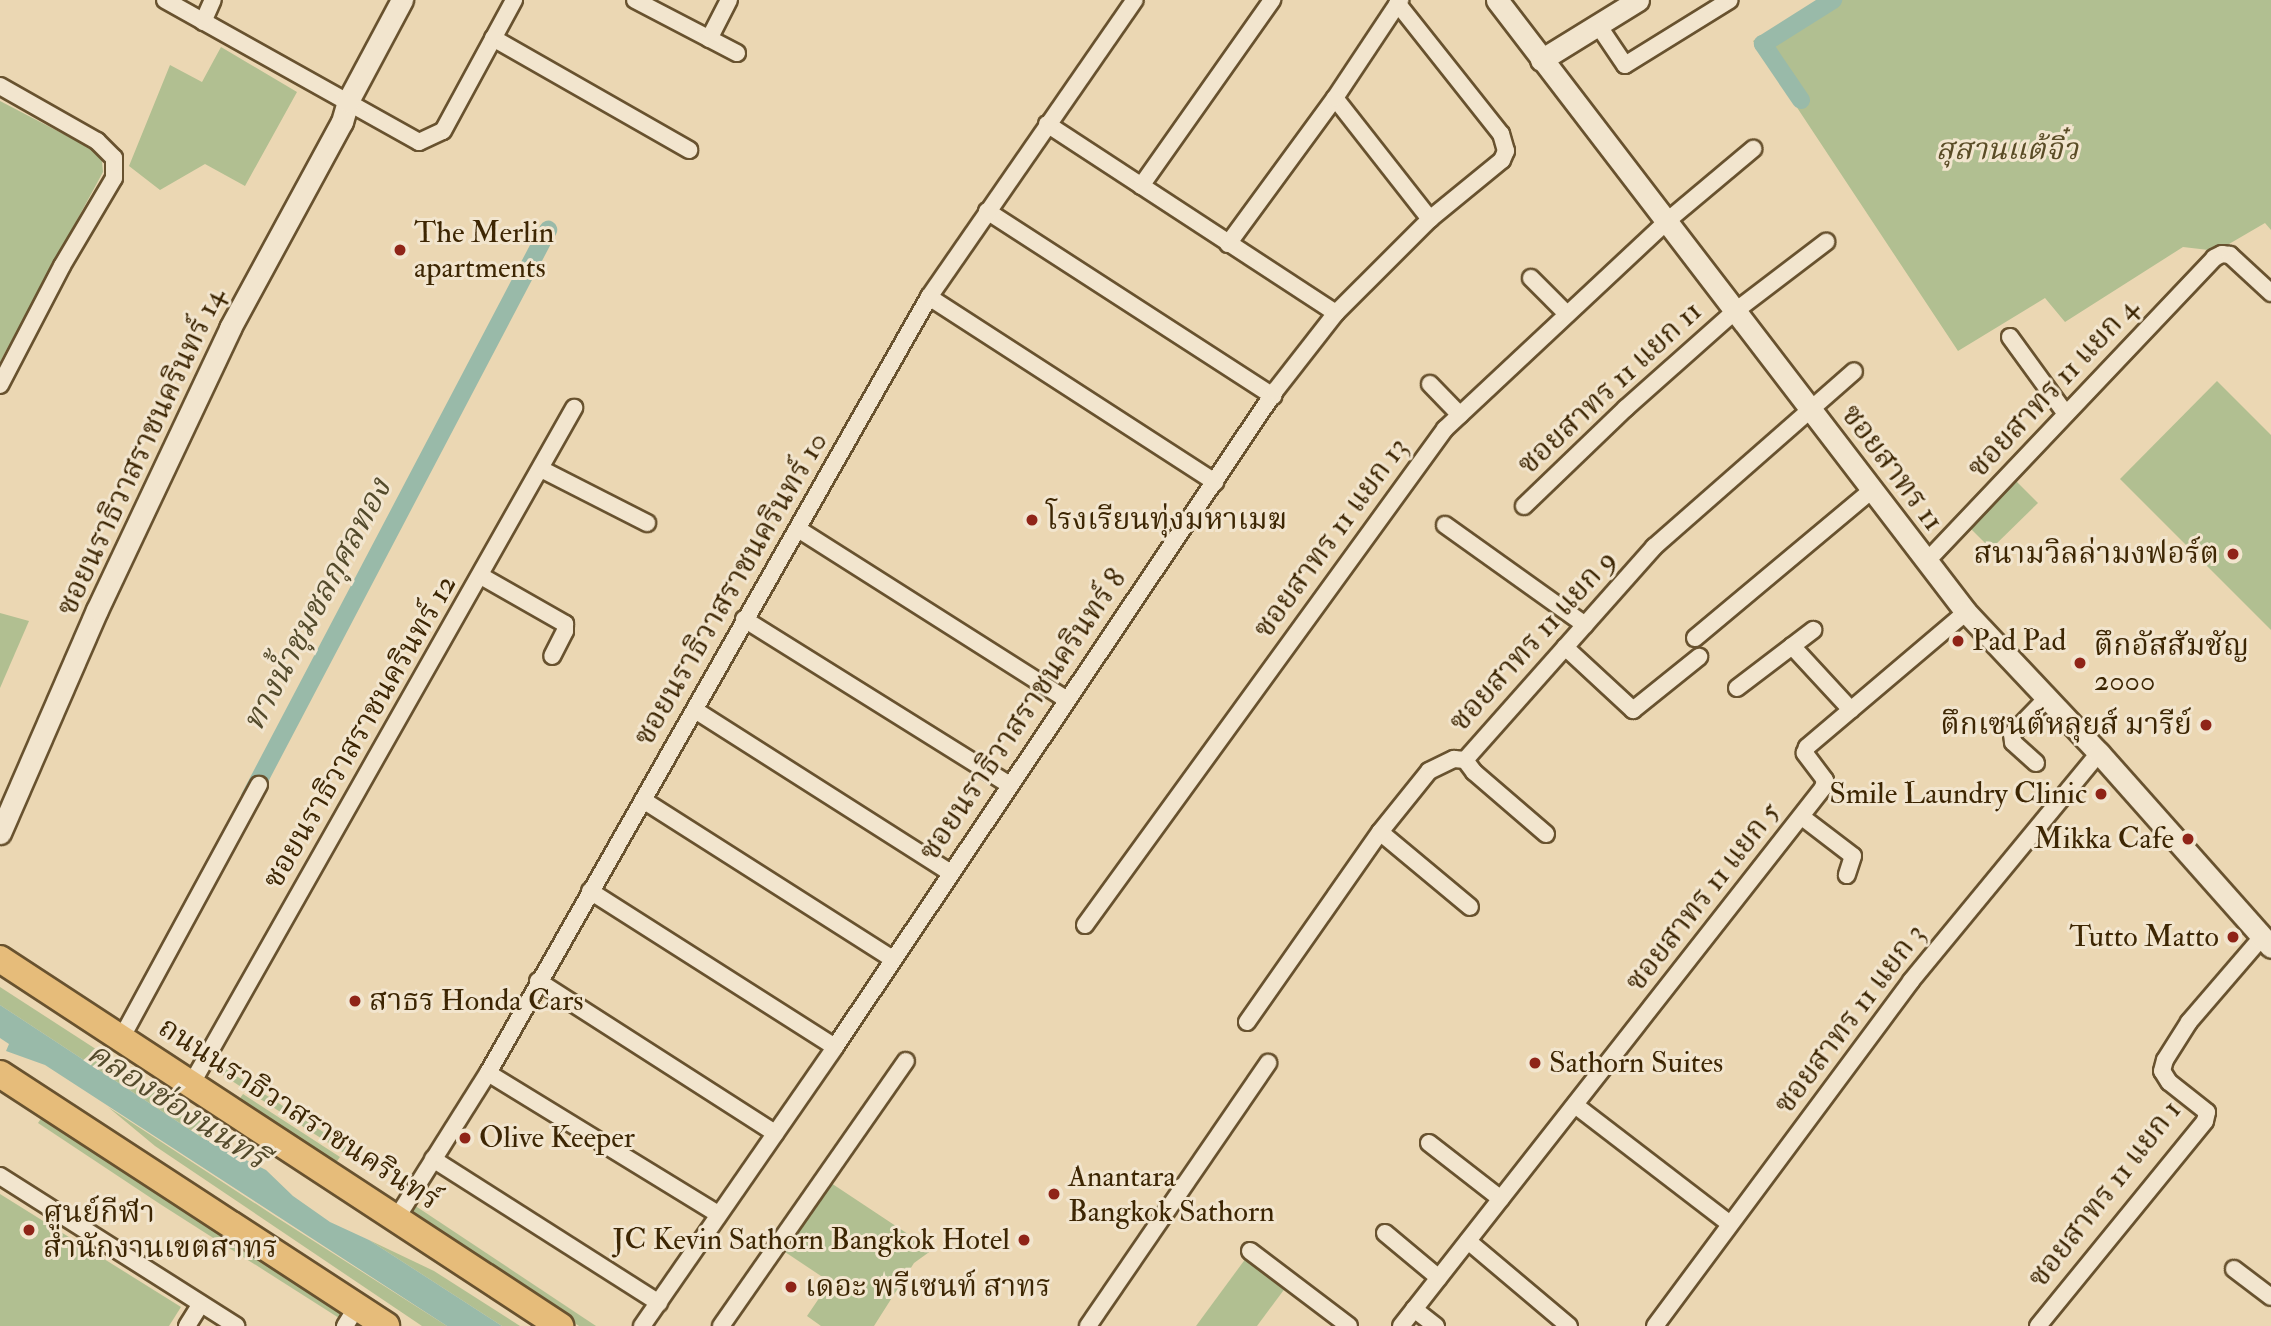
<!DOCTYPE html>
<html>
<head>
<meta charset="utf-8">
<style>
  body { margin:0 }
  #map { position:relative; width:2271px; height:1326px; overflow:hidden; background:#ebd7b3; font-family:"IM FELL Double Pica","Noto Serif Thai",serif }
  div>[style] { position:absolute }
  .green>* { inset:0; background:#b1bf91 }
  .water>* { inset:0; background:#99baa9 }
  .canal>* { height:18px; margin:-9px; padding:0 9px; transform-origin:9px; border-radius:9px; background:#99baa9 }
  .roads { filter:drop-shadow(2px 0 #68522f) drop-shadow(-2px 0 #68522f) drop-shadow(0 2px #68522f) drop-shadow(0 -2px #68522f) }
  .minor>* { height:16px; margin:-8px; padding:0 8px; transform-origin:8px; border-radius:8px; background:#f2e5ce }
  .tertiary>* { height:21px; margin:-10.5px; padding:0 10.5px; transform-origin:10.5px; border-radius:10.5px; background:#f2e5ce }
  .primary>* { height:26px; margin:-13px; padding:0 13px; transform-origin:13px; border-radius:13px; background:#e6bc7a }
  .dots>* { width:19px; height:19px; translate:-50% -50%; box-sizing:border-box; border:4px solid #f2e5ce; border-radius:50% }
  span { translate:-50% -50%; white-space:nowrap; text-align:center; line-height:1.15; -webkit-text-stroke:6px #f2e5ce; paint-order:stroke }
  .park-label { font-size:30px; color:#5a4c26; font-style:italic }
  .poi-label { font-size:30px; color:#3d2603 }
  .left { translate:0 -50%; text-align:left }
  .right { translate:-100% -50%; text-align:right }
  .street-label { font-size:30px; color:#3d2603 }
  .water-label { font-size:32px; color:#544b2c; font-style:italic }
</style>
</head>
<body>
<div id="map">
  <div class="green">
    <div style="clip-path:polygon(1819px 0,2271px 0,2271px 230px,2265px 223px,2217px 251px,2183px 247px,2065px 322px,2045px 298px,1958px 351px,1753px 41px)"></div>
    <div style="clip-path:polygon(221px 47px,297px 92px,245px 186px,205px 164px,160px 190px,129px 166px,170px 65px,202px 82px)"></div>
    <div style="clip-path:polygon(0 101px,96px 151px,102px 161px,103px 172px,0 362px)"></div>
    <div style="clip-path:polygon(2217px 381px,2271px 435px,2271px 630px,2120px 479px)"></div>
    <div style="clip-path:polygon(2016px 481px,2038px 503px,1991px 549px,1969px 527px)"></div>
    <div style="clip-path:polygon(0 613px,29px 621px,0 688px)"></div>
    <div style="clip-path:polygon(0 987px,210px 1123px,201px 1137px,0 1005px)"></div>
    <div style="clip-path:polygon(218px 1064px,348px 1148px,344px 1153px,215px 1070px)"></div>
    <div style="clip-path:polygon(243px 1094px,340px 1157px,335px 1164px,238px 1101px)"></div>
    <div style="clip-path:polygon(108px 1107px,276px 1217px,447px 1326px,422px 1326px,155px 1146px)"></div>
    <div style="clip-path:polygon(42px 1117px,343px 1313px,339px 1318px,160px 1204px,38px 1123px)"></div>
    <div style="clip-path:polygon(831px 1183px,932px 1250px,914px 1263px,874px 1326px,821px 1326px,807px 1316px,830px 1282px,782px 1250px)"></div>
    <div style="clip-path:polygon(0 1194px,181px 1307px,169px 1326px,0 1326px)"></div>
    <div style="clip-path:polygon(414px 1205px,596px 1326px,579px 1326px,414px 1215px,411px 1211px)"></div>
    <div style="clip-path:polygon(369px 1240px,434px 1271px,520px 1326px,502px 1326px)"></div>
    <div style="clip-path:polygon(1249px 1254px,1286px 1287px,1257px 1326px,1196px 1326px)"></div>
  </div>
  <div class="water">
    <div style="clip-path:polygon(0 1005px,201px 1137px,266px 1170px,293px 1196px,330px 1222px,369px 1240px,502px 1326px,447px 1326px,45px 1065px,6px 1051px,9px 1044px,0 1038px)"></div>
  </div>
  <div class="canal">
    <div style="left:1801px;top:100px;width:68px;rotate:-124.2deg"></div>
    <div style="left:1763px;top:44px;width:83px;rotate:-32.2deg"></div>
    <div style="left:250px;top:797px;width:641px;rotate:-62.27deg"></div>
  </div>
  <div class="roads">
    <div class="minor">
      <div style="left:165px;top:0;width:291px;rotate:29.2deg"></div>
      <div style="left:419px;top:142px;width:26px;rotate:-25deg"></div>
      <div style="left:443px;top:131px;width:149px;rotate:-61.5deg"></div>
      <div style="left:635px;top:0;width:115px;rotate:27.5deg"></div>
      <div style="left:203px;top:22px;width:24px;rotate:-66deg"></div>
      <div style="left:1598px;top:25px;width:48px;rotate:56deg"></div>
      <div style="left:1625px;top:65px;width:123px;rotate:-31.8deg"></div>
      <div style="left:493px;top:38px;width:226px;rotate:29.7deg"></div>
      <div style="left:709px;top:39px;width:44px;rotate:-62.9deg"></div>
      <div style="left:0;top:86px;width:112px;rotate:29.6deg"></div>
      <div style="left:97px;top:141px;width:24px;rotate:45deg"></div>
      <div style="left:114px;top:158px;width:20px;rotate:90deg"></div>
      <div style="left:114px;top:178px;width:102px;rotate:120.6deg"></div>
      <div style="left:62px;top:266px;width:134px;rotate:117.5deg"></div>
      <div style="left:1335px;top:98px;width:154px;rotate:51.9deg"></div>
      <div style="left:1047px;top:124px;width:345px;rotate:33.2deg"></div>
      <div style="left:1141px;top:186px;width:228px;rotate:-54.8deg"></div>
      <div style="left:987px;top:211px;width:341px;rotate:32.9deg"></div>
      <div style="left:1228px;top:244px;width:181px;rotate:-53.8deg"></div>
      <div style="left:1335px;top:98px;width:118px;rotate:-56.4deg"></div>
      <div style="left:1531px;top:278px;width:49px;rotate:45deg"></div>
      <div style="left:929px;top:297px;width:341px;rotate:32.9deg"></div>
      <div style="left:2010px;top:337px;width:95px;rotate:54deg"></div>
      <div style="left:1430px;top:384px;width:43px;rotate:45.9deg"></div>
      <div style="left:541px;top:469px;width:119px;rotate:27deg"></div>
      <div style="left:1524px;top:506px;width:141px;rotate:-43.9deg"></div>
      <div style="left:1626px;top:408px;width:144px;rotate:-41.6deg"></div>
      <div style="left:1734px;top:312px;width:116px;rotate:-37.3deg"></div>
      <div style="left:1445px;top:525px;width:172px;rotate:35.5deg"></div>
      <div style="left:798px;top:529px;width:319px;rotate:32.4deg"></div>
      <div style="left:1926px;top:562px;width:419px;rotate:-46.5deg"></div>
      <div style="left:2214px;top:258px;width:9px;rotate:-27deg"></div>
      <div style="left:2222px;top:254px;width:8px;rotate:7deg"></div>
      <div style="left:2230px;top:255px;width:56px;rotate:42.8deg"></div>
      <div style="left:481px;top:576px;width:97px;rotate:29.7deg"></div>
      <div style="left:565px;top:624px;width:7px;rotate:90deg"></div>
      <div style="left:565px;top:631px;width:28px;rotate:117deg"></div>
      <div style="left:744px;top:619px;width:314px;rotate:32deg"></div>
      <div style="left:1695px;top:638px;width:229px;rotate:-39.9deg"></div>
      <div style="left:1792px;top:646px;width:87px;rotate:47.3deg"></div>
      <div style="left:1565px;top:647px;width:93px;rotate:42.8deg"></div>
      <div style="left:1633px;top:710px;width:85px;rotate:-38.8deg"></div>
      <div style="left:1737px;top:688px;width:96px;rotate:-37.3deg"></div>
      <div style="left:695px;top:710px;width:303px;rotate:32.5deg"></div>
      <div style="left:1465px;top:760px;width:15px;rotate:53deg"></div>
      <div style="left:1474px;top:772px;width:95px;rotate:40.7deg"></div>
      <div style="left:2036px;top:763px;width:31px;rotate:-138deg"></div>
      <div style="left:2013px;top:742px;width:8px;rotate:-97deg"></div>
      <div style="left:2012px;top:734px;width:50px;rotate:-45.8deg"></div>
      <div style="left:643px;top:800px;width:296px;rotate:32.5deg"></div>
      <div style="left:1802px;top:817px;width:64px;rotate:37.4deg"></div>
      <div style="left:1853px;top:856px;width:20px;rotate:108deg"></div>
      <div style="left:1380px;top:832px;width:117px;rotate:39.8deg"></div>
      <div style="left:590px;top:891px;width:290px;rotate:32.5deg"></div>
      <div style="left:1085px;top:925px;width:613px;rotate:-54.03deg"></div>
      <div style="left:1445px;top:429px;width:303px;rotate:-43.1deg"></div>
      <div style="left:1666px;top:222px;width:114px;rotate:-40deg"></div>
      <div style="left:538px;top:981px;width:282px;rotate:32.7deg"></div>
      <div style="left:1247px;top:1022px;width:232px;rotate:-55deg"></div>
      <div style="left:1380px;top:832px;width:78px;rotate:-51.2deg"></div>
      <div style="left:1429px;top:771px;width:28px;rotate:-26deg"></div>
      <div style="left:1454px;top:759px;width:11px;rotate:5deg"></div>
      <div style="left:1465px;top:760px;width:285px;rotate:-48.4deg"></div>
      <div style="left:1654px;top:547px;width:266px;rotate:-41.3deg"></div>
      <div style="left:122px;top:1037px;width:287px;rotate:-61.5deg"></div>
      <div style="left:488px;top:1073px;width:270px;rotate:31.5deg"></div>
      <div style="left:192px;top:1083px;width:776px;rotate:-60.49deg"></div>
      <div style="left:1575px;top:1105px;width:195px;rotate:37.5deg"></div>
      <div style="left:1429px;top:1143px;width:91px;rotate:37.9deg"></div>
      <div style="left:433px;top:1159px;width:268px;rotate:32.5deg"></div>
      <div style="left:0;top:1176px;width:280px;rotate:32.4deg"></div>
      <div style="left:396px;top:1219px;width:173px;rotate:-57.8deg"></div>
      <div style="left:488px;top:1073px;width:893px;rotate:-60.39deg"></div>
      <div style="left:929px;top:297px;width:361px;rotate:-55.3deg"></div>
      <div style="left:1385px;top:1233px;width:70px;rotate:39.8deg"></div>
      <div style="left:1468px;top:1241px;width:132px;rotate:40.1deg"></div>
      <div style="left:1250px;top:1251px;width:124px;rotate:37.1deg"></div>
      <div style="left:2234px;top:1269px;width:46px;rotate:37.1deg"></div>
      <div style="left:1414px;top:1309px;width:28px;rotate:38deg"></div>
      <div style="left:187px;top:1326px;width:26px;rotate:-58deg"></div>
      <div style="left:345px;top:1326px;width:22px;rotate:-58deg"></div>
      <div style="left:642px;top:1326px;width:339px;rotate:-55.3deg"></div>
      <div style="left:835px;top:1047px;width:790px;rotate:-56.15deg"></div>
      <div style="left:1275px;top:391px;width:99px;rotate:-52deg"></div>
      <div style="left:1336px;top:313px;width:133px;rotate:-45deg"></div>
      <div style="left:1430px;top:219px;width:93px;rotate:-39.3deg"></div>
      <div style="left:1502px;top:160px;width:10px;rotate:-66deg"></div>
      <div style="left:1506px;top:151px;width:18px;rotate:-106deg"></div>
      <div style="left:1501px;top:134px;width:167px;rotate:-128.4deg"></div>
      <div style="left:721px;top:1326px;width:323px;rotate:-55.1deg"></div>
      <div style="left:1088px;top:1326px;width:319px;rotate:-55.6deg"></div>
      <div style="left:1401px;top:1326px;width:684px;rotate:-51.89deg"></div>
      <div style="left:1823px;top:788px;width:8px;rotate:-76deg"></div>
      <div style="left:1825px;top:780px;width:34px;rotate:-127deg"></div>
      <div style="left:1805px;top:753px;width:6px;rotate:-72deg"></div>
      <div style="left:1807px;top:747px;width:209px;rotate:-40.3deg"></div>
      <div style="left:1655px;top:1326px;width:430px;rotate:-53.4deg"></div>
      <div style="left:1911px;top:981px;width:296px;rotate:-50.5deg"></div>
      <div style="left:2038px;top:1326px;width:264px;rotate:-50.8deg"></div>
      <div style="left:2205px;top:1121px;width:9px;rotate:-77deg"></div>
      <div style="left:2207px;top:1112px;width:48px;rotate:-141.7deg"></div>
      <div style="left:2169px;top:1082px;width:13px;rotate:-122deg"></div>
      <div style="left:2162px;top:1071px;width:11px;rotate:-75deg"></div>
      <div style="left:2165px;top:1060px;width:45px;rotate:-57.7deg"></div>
      <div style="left:2189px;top:1022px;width:112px;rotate:-49.3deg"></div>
    </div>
    <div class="tertiary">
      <div style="left:1497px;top:0;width:771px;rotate:52.54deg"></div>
      <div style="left:1966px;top:612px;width:194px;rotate:46.7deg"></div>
      <div style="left:2099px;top:753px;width:259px;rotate:48.4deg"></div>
      <div style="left:1541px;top:60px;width:114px;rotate:-31.7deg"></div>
      <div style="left:0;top:833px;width:243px;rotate:-66.5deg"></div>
      <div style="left:97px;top:610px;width:312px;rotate:-64.7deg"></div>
      <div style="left:230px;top:328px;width:234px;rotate:-61.5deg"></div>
      <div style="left:342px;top:122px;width:22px;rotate:-74deg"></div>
      <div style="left:348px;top:101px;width:115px;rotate:-61.9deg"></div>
    </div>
    <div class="primary">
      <div style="left:0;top:959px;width:670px;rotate:33.24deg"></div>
      <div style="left:0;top:1074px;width:461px;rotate:33.1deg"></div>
    </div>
  </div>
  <div class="dots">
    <div style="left:400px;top:250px;background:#8f2418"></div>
    <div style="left:1032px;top:520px;background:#8f2418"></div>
    <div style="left:2233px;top:554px;background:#8f2418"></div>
    <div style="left:1958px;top:641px;background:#8f2418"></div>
    <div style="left:2080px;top:663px;background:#8f2418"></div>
    <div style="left:2206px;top:725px;background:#8f2418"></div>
    <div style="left:2101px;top:794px;background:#8f2418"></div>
    <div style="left:2188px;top:839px;background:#8f2418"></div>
    <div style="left:2233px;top:937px;background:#8f2418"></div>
    <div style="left:355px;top:1001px;background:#8f2418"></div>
    <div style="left:1535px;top:1063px;background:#8f2418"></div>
    <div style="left:465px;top:1138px;background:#8f2418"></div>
    <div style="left:1054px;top:1194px;background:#8f2418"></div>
    <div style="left:29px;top:1230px;background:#8f2418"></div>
    <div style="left:1024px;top:1240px;background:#8f2418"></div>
    <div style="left:791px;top:1287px;background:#8f2418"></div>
  </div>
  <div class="park-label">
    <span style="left:2007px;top:150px">สุสานแต้จิ๋ว</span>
  </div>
  <div class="poi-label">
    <span class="left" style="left:414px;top:250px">The Merlin<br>apartments</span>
    <span class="left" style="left:1046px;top:520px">โรงเรียนทุ่งมหาเมฆ</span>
    <span class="right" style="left:2219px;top:554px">สนามวิลล่ามงฟอร์ต</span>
    <span class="left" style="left:1972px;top:641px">Pad Pad</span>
    <span class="left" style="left:2094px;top:663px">ตึกอัสสัมชัญ<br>2000</span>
    <span class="right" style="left:2192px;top:725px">ตึกเซนต์หลุยส์ มารีย์</span>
    <span class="right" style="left:2087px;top:794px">Smile Laundry Clinic</span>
    <span class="right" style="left:2174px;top:839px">Mikka Cafe</span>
    <span class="right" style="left:2219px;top:937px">Tutto Matto</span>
    <span class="left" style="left:369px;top:1001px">สาธร Honda Cars</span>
    <span class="left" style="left:1549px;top:1063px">Sathorn Suites</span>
    <span class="left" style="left:479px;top:1138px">Olive Keeper</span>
    <span class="left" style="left:1068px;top:1194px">Anantara<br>Bangkok Sathorn</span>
    <span class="left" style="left:43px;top:1230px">ศูนย์กีฬา<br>สำนักงานเขตสาทร</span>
    <span class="right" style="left:1010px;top:1240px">JC Kevin Sathorn Bangkok Hotel</span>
    <span class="left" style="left:805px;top:1287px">เดอะ พรีเซนท์ สาทร</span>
  </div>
  <div class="street-label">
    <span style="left:1610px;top:388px;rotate:-43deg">ซอยสาทร 11 แยก 11</span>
    <span style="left:2053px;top:388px;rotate:-47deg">ซอยสาทร 11 แยก 4</span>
    <span style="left:141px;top:452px;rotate:-65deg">ซอยนราธิวาสราชนครินทร์ 14</span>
    <span style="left:1892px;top:468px;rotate:53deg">ซอยสาทร 11</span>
    <span style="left:1331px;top:538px;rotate:-54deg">ซอยสาทร 11 แยก 13</span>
    <span style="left:731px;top:589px;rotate:-60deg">ซอยนราธิวาสราชนครินทร์ 10</span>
    <span style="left:1533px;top:641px;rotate:-48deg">ซอยสาทร 11 แยก 9</span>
    <span style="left:1023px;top:715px;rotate:-56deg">ซอยนราธิวาสราชนครินทร์ 8</span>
    <span style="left:360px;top:732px;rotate:-60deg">ซอยนราธิวาสราชนครินทร์ 12</span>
    <span style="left:1703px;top:897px;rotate:-52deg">ซอยสาทร 11 แยก 5</span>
    <span style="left:1850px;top:1019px;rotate:-53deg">ซอยสาทร 11 แยก 3</span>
    <span style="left:299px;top:1114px;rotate:33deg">ถนนนราธิวาสราชนครินทร์</span>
    <span style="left:2105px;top:1194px;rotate:-52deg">ซอยสาทร 11 แยก 1</span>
  </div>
  <div class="water-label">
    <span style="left:317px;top:605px;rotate:-62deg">ทางน้ำชุมชลกุศลทอง</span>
    <span style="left:177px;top:1106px;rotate:33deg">คลองช่องนนทรี</span>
  </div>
</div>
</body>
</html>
